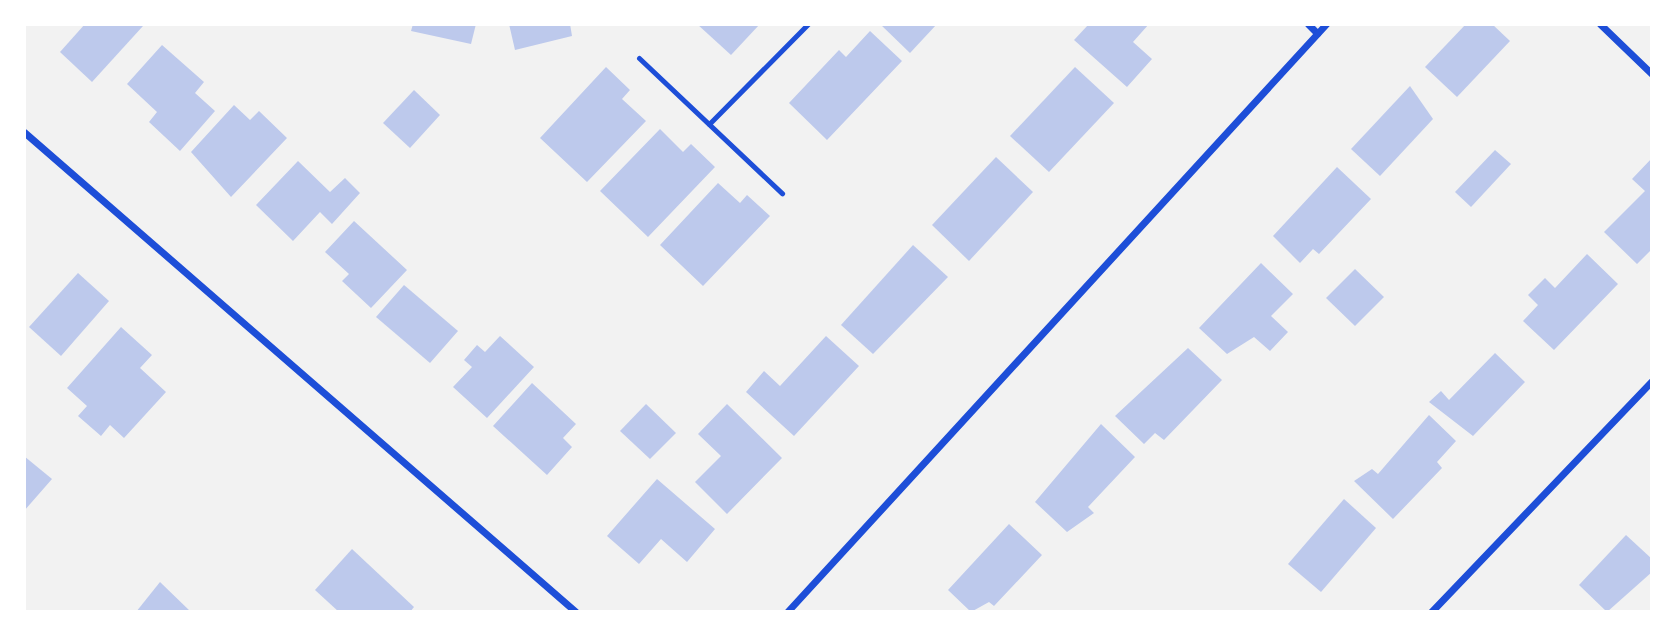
<!DOCTYPE html>
<html>
<head>
<meta charset="utf-8">
<style>
  body { margin:0 }
  #map { position:relative; width:1676px; height:636px; overflow:hidden; background:#f2f2f2; font-family:"Sofia Sans Condensed",sans-serif }
  div>[style] { position:absolute }
  .building>* { inset:0; background:#bdc9ec }
  .service>* { height:5px; margin:-2.5px; padding:0 2.5px; transform-origin:2.5px; border-radius:2.5px; background:#1d4ed8 }
  .minor>* { height:7px; margin:-3.5px; padding:0 3.5px; transform-origin:3.5px; border-radius:3.5px; background:#1d4ed8 }
  span { translate:-50% -50%; white-space:nowrap; text-align:center; line-height:1.15; -webkit-text-stroke:7px #fff; paint-order:stroke }
  .frame { position:absolute; inset:0; border:26px solid #fff; pointer-events:none }
</style>
</head>
<body>
<div id="map">
  <div class="building">
    <div style="clip-path:polygon(85px 24px,143px 26px,92px 82px,60px 52px)"></div>
    <div style="clip-path:polygon(413px 24px,476px 24px,471px 44px,411px 31px)"></div>
    <div style="clip-path:polygon(509px 24px,570px 24px,572px 36px,515px 50px)"></div>
    <div style="clip-path:polygon(697px 24px,760px 24px,731px 55px)"></div>
    <div style="clip-path:polygon(880px 24px,937px 24px,910px 53px)"></div>
    <div style="clip-path:polygon(1089px 24px,1149px 24px,1133px 42px,1152px 59px,1127px 87px,1074px 40px)"></div>
    <div style="clip-path:polygon(1466px 24px,1492px 24px,1510px 41px,1457px 97px,1425px 67px)"></div>
    <div style="clip-path:polygon(870px 31px,902px 61px,827px 140px,789px 103px,839px 50px,846px 57px)"></div>
    <div style="clip-path:polygon(162px 45px,204px 82px,195px 93px,215px 111px,180px 151px,149px 122px,157px 112px,127px 84px)"></div>
    <div style="clip-path:polygon(606px 67px,630px 90px,622px 99px,646px 121px,587px 182px,540px 138px)"></div>
    <div style="clip-path:polygon(1075px 67px,1114px 103px,1049px 172px,1010px 136px)"></div>
    <div style="clip-path:polygon(1410px 86px,1433px 119px,1380px 176px,1351px 149px)"></div>
    <div style="clip-path:polygon(414px 90px,440px 115px,410px 148px,383px 123px)"></div>
    <div style="clip-path:polygon(234px 105px,250px 120px,259px 111px,287px 138px,231px 197px,191px 152px)"></div>
    <div style="clip-path:polygon(660px 129px,683px 152px,691px 144px,715px 167px,648px 237px,600px 191px)"></div>
    <div style="clip-path:polygon(1495px 150px,1511px 164px,1471px 207px,1455px 192px)"></div>
    <div style="clip-path:polygon(996px 157px,1033px 192px,969px 261px,932px 225px)"></div>
    <div style="clip-path:polygon(1652px 158px,1652px 249px,1637px 264px,1604px 232px,1645px 191px,1632px 179px)"></div>
    <div style="clip-path:polygon(298px 161px,330px 192px,345px 178px,360px 193px,332px 224px,320px 212px,293px 241px,256px 205px)"></div>
    <div style="clip-path:polygon(1337px 167px,1371px 199px,1319px 254px,1313px 249px,1300px 263px,1273px 236px)"></div>
    <div style="clip-path:polygon(718px 183px,740px 203px,747px 195px,770px 216px,703px 286px,660px 245px)"></div>
    <div style="clip-path:polygon(354px 221px,407px 270px,371px 308px,342px 281px,349px 274px,325px 252px)"></div>
    <div style="clip-path:polygon(913px 245px,948px 277px,873px 354px,841px 325px)"></div>
    <div style="clip-path:polygon(1587px 254px,1618px 284px,1554px 350px,1523px 321px,1538px 305px,1528px 295px,1545px 278px,1555px 288px)"></div>
    <div style="clip-path:polygon(1261px 263px,1293px 294px,1271px 316px,1288px 332px,1270px 351px,1254px 337px,1227px 354px,1199px 328px)"></div>
    <div style="clip-path:polygon(1355px 269px,1384px 297px,1355px 326px,1326px 298px)"></div>
    <div style="clip-path:polygon(78px 273px,109px 301px,61px 356px,29px 327px)"></div>
    <div style="clip-path:polygon(404px 285px,458px 331px,430px 363px,376px 317px)"></div>
    <div style="clip-path:polygon(121px 327px,152px 355px,140px 368px,166px 392px,124px 438px,110px 425px,101px 436px,78px 416px,87px 406px,67px 388px)"></div>
    <div style="clip-path:polygon(500px 336px,534px 367px,487px 418px,453px 387px,472px 367px,464px 360px,477px 345px,485px 352px)"></div>
    <div style="clip-path:polygon(826px 336px,859px 366px,794px 436px,746px 392px,764px 371px,780px 386px)"></div>
    <div style="clip-path:polygon(1188px 348px,1222px 380px,1164px 440px,1155px 433px,1144px 444px,1115px 416px)"></div>
    <div style="clip-path:polygon(1495px 353px,1525px 382px,1473px 436px,1429px 402px,1441px 391px,1449px 400px)"></div>
    <div style="clip-path:polygon(532px 383px,576px 424px,563px 438px,572px 447px,547px 475px,493px 426px)"></div>
    <div style="clip-path:polygon(646px 404px,676px 433px,650px 459px,620px 431px)"></div>
    <div style="clip-path:polygon(727px 404px,782px 458px,727px 514px,695px 482px,721px 456px,698px 434px)"></div>
    <div style="clip-path:polygon(1429px 415px,1456px 441px,1437px 462px,1442px 468px,1393px 519px,1354px 481px,1372px 469px,1378px 474px)"></div>
    <div style="clip-path:polygon(1101px 424px,1135px 457px,1088px 507px,1094px 513px,1067px 532px,1035px 502px)"></div>
    <div style="clip-path:polygon(24px 456px,52px 479px,24px 511px)"></div>
    <div style="clip-path:polygon(657px 479px,715px 529px,687px 562px,661px 539px,639px 564px,607px 536px)"></div>
    <div style="clip-path:polygon(1344px 499px,1376px 528px,1321px 592px,1288px 564px)"></div>
    <div style="clip-path:polygon(1009px 524px,1042px 555px,994px 606px,989px 602px,971px 612px,948px 590px)"></div>
    <div style="clip-path:polygon(1626px 535px,1652px 559px,1652px 572px,1607px 612px,1579px 585px)"></div>
    <div style="clip-path:polygon(352px 549px,414px 607px,410px 612px,339px 612px,315px 590px)"></div>
    <div style="clip-path:polygon(160px 582px,191px 612px,136px 612px)"></div>
  </div>
  <div class="service">
    <div style="left:639px;top:58px;width:197px;rotate:43.4deg"></div>
    <div style="left:709px;top:124px;width:141px;rotate:-45.3deg"></div>
  </div>
  <div class="minor">
    <div style="left:1308px;top:24px;width:13px;rotate:45deg"></div>
    <div style="left:1600px;top:24px;width:72px;rotate:43.9deg"></div>
    <div style="left:24px;top:132px;width:732px;rotate:41.01deg"></div>
    <div style="left:787px;top:612px;width:798px;rotate:-47.49deg"></div>
    <div style="left:1431px;top:612px;width:320px;rotate:-46.3deg"></div>
  </div>
  <div class="frame"></div>
</div>
</body>
</html>
